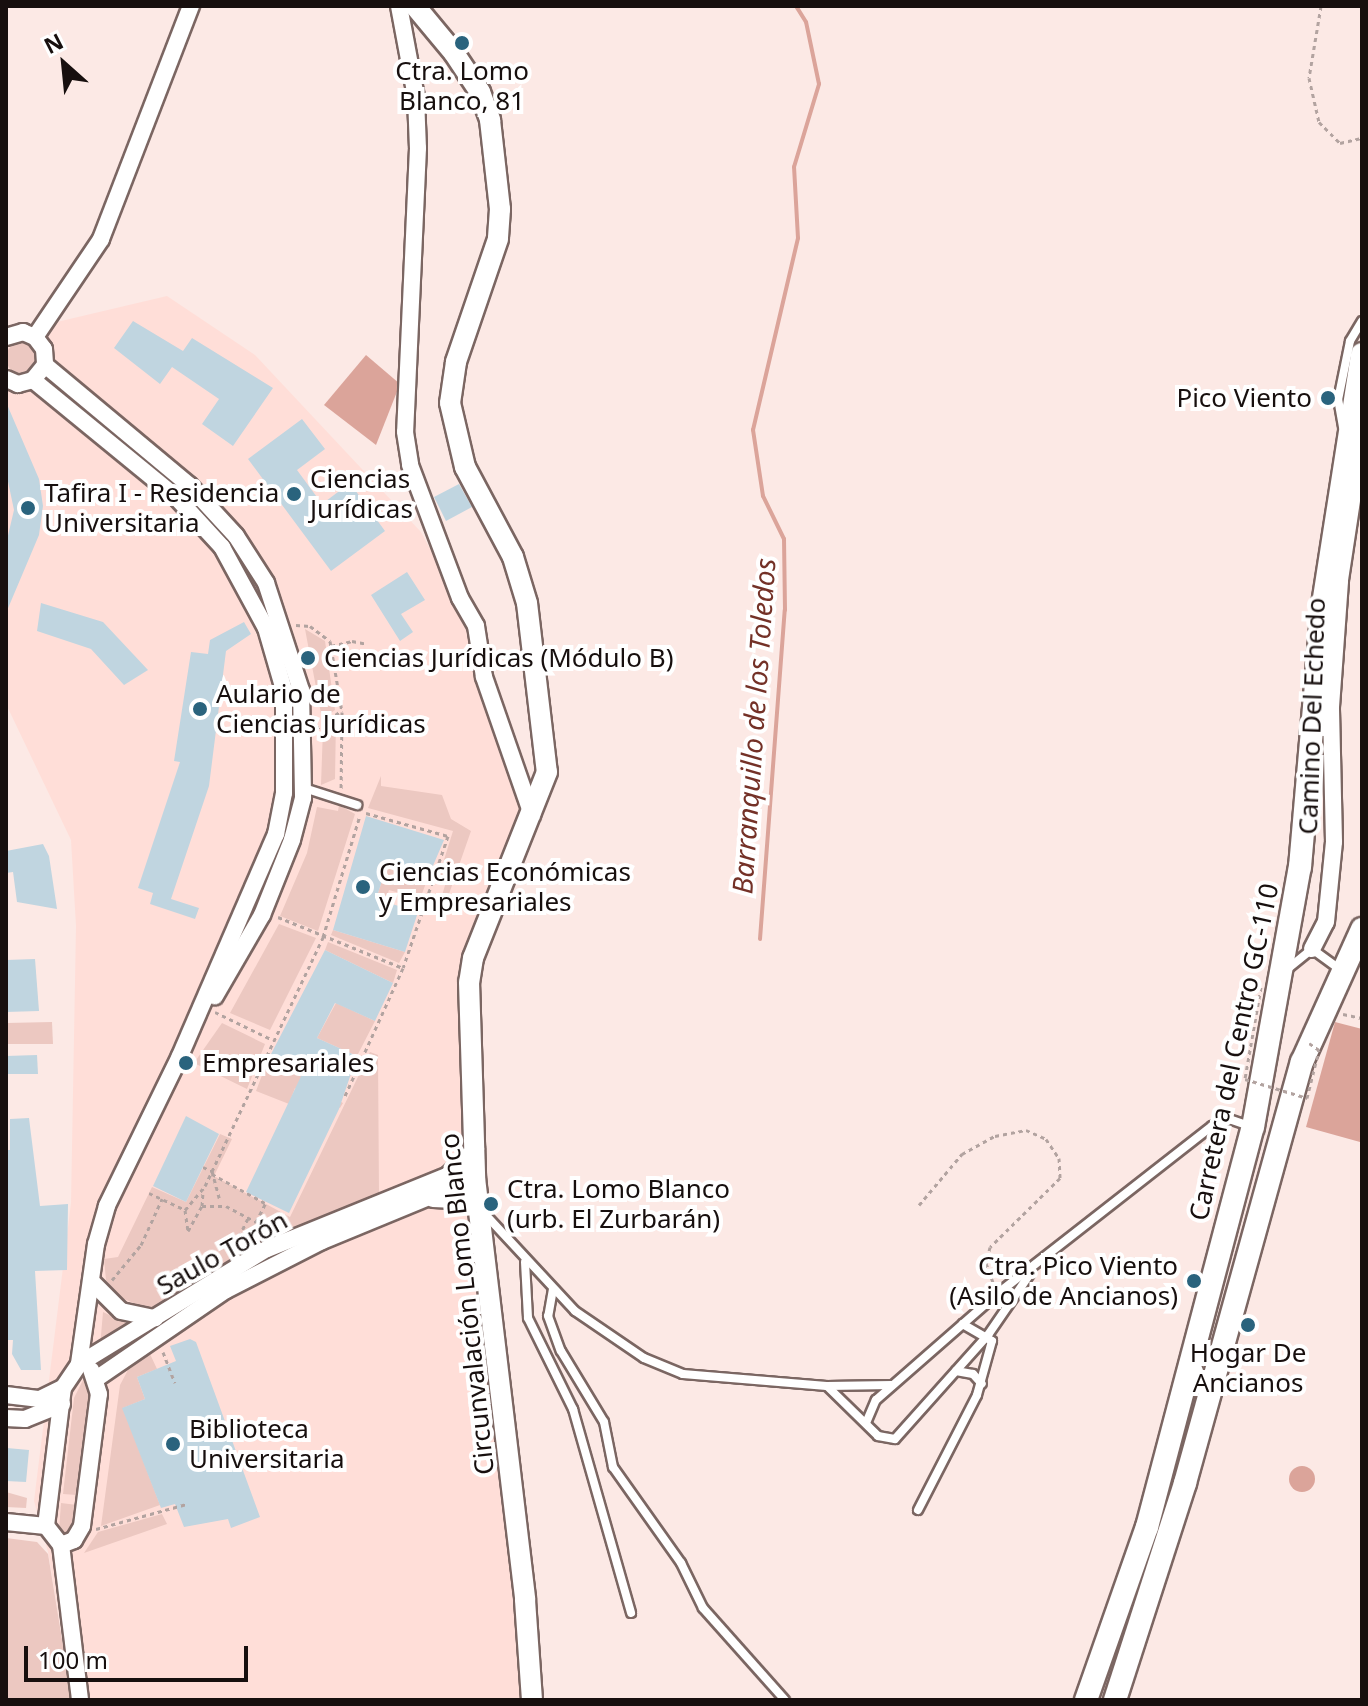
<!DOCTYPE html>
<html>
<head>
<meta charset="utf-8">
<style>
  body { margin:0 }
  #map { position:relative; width:1368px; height:1706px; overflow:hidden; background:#fce9e5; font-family:"Noto Sans",sans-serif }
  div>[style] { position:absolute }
  .built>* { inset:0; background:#ffded8 }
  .green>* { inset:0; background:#ecc8c1 }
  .round { border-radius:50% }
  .water>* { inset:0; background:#dba49a }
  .stream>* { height:4px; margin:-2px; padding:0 2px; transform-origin:2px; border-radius:2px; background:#dba49a }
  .building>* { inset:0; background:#c0d5e0 }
  .path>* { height:3px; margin-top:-1.5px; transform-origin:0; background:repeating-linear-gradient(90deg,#b2a3a0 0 4px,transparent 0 8px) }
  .roads { filter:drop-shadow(2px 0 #7b6662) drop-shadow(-2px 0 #7b6662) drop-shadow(0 2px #7b6662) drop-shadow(0 -2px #7b6662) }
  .service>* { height:8px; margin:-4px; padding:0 4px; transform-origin:4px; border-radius:4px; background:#fff }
  .minor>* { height:16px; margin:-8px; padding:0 8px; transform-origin:8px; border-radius:8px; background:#fff }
  .tertiary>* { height:20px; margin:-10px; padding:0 10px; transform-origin:10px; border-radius:10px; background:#fff }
  .secondary>* { height:22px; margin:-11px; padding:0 11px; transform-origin:11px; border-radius:11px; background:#fff }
  .path-bridge>* { height:3px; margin-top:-1.5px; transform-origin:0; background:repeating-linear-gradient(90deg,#b2a3a0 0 4px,transparent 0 8px) }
  .dots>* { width:22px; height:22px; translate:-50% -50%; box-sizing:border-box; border:4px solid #fff; border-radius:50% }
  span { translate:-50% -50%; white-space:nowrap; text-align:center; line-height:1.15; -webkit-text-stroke:8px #fff; paint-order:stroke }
  .poi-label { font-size:26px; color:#170f0e }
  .right { translate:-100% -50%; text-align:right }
  .left { translate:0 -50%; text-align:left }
  .street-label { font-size:26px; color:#170f0e }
  .water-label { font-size:28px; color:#743127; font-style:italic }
  .frame { position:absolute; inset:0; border:8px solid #170f0e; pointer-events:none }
  .north { position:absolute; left:24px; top:24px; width:80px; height:80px; -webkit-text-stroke:6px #fff; paint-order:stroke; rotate:333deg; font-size:22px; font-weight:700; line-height:32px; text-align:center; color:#170f0e }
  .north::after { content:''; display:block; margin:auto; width:28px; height:36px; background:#170f0e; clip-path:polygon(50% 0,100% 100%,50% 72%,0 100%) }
  .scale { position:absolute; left:24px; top:1646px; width:224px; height:36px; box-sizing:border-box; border:4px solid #170f0e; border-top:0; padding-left:10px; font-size:24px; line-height:28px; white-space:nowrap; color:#170f0e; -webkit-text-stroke:6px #fff; paint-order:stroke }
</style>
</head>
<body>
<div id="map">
  <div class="built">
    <div style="clip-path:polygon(167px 296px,255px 355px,421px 532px,472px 627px,530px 798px,465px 962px,541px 1700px,73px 1700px,48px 1552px,34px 1501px,71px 1203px,76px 926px,71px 840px,6px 704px,6px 334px)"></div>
  </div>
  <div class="green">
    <div class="round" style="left:6px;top:342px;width:32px;height:32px"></div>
    <div style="clip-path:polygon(50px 376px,142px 454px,138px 459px,47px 381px)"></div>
    <div style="clip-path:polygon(151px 461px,201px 505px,246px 561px,275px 616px,267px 619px,253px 590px,146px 467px)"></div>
    <div style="clip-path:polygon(305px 629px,325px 641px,335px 710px,322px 719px)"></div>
    <div style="clip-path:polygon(336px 719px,335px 779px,321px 785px,323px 728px)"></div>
    <div style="clip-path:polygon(381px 776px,381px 786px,442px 795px,451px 819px,471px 831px,442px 914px,437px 912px,446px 882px,438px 879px,453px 831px,368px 808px)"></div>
    <div style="clip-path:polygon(339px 805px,355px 814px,318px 931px,280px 916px,307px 853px,317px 807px,338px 811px)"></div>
    <div style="clip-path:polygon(388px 863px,429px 875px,420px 899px,389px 890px,385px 902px,376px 899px)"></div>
    <div style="clip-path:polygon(279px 924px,316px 938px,270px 1030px,230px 1013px)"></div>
    <div style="clip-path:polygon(333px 930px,405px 952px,399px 963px,331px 935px)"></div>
    <div style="clip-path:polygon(328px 942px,397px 970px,393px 983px,325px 950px)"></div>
    <div style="clip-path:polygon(336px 1003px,375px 1021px,357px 1056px,317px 1038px)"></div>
    <div style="clip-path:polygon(52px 1022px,53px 1044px,6px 1044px,6px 1023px)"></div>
    <div style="clip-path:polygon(222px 1023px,265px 1044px,247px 1089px,194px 1063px)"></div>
    <div style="clip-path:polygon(370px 1052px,378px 1055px,379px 1195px,278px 1236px,150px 1310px,117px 1296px,106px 1280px,104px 1259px,118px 1257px,152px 1187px,186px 1202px,220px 1134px,232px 1139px,214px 1176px,290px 1217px)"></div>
    <div style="clip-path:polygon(269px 1057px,336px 1088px,332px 1097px,343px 1103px,340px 1108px,295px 1088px,289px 1104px,256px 1091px)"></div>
    <div style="clip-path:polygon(103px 1312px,131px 1325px,100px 1347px)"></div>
    <div style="clip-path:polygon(150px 1354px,157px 1369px,137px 1377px,145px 1399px,123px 1408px,160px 1505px,101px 1526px,120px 1385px,128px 1370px)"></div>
    <div style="clip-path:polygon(85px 1376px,90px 1393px,77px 1495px,63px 1494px,74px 1398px)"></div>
    <div style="clip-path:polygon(6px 1492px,27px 1498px,26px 1508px,6px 1507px)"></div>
    <div style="clip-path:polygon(61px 1503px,77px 1505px,69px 1534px,59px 1531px)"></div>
    <div style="clip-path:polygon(162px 1514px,167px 1524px,84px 1553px,98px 1532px)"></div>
    <div style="clip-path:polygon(6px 1538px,37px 1542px,48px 1554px,72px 1700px,6px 1700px)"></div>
  </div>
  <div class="water">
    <div style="clip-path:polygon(366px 355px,400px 384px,376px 445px,324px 405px)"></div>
    <div style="clip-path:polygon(1335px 1022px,1362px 1029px,1360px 1142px,1306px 1127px)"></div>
    <div class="round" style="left:1289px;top:1466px;width:26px;height:26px"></div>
  </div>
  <div class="stream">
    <div style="left:760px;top:939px;width:330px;rotate:-85.7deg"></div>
    <div style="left:785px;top:610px;width:71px;rotate:-90.8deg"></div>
    <div style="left:784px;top:539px;width:48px;rotate:-116deg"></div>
    <div style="left:763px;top:496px;width:67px;rotate:-98.6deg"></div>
    <div style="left:753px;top:430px;width:197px;rotate:-76.8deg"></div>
    <div style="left:798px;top:238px;width:71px;rotate:-93.2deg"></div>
    <div style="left:794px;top:167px;width:87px;rotate:-73.2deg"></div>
    <div style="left:819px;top:84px;width:63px;rotate:-101.8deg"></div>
    <div style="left:806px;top:22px;width:19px;rotate:-122deg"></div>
  </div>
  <div class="building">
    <div style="clip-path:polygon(133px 321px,183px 351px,192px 338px,273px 388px,233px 446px,202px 424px,219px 399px,172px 367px,160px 384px,114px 348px)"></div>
    <div style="clip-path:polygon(6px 402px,39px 479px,43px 506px,39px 535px,6px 613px,6px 544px,14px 510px,6px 472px)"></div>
    <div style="clip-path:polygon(302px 419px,325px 449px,297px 470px,322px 504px,350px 483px,385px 531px,331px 571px,248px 459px)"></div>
    <div style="clip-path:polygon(459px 484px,472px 507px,446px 521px,434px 497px)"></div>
    <div style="clip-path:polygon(407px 572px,425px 600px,401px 614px,413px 632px,400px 641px,371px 595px)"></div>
    <div style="clip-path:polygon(41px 603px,103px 622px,148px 670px,124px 685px,91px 649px,37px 631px)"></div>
    <div style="clip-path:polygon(244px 622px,251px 634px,226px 651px,209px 786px,171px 899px,199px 908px,195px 919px,150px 904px,153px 893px,138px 888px,180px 762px,174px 761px,191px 652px,208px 654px,210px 640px)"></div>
    <div style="clip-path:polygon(366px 816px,444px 840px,429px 875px,388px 863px,376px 899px,418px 912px,405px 952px,333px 930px)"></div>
    <div style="clip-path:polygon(43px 844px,49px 856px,57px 909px,17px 902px,13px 872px,6px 873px,6px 851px)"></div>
    <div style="clip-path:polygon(325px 950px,393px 983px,375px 1021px,335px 1003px,317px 1038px,357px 1056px,339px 1109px,289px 1213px,246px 1192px,303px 1072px,270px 1056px)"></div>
    <div style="clip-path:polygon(35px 959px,39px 1011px,6px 1012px,6px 960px)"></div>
    <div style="clip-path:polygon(37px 1055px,38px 1074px,6px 1074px,6px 1056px)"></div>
    <div style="clip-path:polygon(186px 1116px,219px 1134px,186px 1202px,153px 1186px)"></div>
    <div style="clip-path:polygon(29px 1118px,40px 1206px,68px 1204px,67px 1270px,35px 1271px,41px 1370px,21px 1370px,12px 1354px,13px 1340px,6px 1340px,6px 1150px,10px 1150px,10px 1119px)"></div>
    <div style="clip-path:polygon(190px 1339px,196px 1342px,260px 1517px,231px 1528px,228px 1519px,184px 1527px,175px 1504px,161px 1508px,122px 1408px,145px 1399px,137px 1377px,176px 1361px,170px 1346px)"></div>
    <div style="clip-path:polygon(7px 1448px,29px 1450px,26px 1482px,6px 1481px)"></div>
  </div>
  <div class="path">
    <div style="left:1321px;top:6px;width:73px;rotate:99.5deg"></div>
    <div style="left:1309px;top:78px;width:45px;rotate:77.2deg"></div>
    <div style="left:1319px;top:122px;width:30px;rotate:45deg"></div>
    <div style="left:1340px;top:143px;width:23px;rotate:-13deg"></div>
    <div style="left:296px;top:625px;width:14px;rotate:4deg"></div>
    <div style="left:310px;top:626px;width:25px;rotate:37deg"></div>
    <div style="left:330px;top:641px;width:72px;rotate:80.4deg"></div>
    <div style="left:342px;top:712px;width:77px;rotate:90.7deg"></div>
    <div style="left:331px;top:646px;width:22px;rotate:-13deg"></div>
    <div style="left:352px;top:641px;width:16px;rotate:11deg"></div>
    <div style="left:316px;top:729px;width:32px;rotate:-36deg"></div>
    <div style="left:366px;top:813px;width:85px;rotate:15.7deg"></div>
    <div style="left:448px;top:836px;width:139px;rotate:108.8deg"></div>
    <div style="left:391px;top:897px;width:34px;rotate:17deg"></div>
    <div style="left:278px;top:917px;width:135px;rotate:22.2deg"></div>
    <div style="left:403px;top:968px;width:141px;rotate:114.4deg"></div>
    <div style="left:215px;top:1012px;width:64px;rotate:25.8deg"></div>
    <div style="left:1343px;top:1014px;width:19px;rotate:12deg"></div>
    <div style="left:212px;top:1174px;width:60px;rotate:28.7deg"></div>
    <div style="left:149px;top:1193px;width:40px;rotate:25deg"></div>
    <div style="left:185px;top:1210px;width:31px;rotate:-50deg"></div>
    <div style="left:205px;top:1186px;width:276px;rotate:-64.6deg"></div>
    <div style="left:323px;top:937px;width:127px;rotate:-73.1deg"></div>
    <div style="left:919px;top:1205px;width:67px;rotate:-49.9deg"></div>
    <div style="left:962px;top:1154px;width:38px;rotate:-29deg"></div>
    <div style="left:995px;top:1136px;width:32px;rotate:-11deg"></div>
    <div style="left:1026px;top:1130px;width:22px;rotate:24deg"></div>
    <div style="left:1046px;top:1139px;width:23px;rotate:56deg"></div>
    <div style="left:1059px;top:1158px;width:20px;rotate:87deg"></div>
    <div style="left:1060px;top:1178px;width:98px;rotate:135.4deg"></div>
    <div style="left:990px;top:1247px;width:16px;rotate:104deg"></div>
    <div style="left:986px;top:1263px;width:20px;rotate:70deg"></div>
    <div style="left:202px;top:1206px;width:16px;rotate:-86deg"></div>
    <div style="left:185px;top:1210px;width:21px;rotate:82deg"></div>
    <div style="left:188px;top:1231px;width:29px;rotate:-61deg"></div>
    <div style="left:202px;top:1206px;width:24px"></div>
    <div style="left:226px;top:1206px;width:34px;rotate:28deg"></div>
    <div style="left:256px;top:1222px;width:22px;rotate:-63deg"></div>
    <div style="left:232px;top:1251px;width:37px;rotate:-64deg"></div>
    <div style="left:112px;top:1280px;width:45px;rotate:-50.4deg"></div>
    <div style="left:141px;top:1245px;width:51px;rotate:-65.5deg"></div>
    <div style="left:163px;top:1352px;width:33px;rotate:69deg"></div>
    <div style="left:96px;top:1529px;width:94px;rotate:-15.4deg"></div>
  </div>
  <div class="roads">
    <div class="service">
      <div style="left:1343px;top:427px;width:27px;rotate:-100deg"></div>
      <div style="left:1338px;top:400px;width:60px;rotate:-78.5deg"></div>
      <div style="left:1350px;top:341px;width:23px;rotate:-59deg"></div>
      <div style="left:304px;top:788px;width:56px;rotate:17.8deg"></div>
      <div style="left:1285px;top:971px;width:35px;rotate:-39deg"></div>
      <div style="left:1312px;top:949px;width:36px;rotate:36deg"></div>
      <div style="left:483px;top:1212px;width:135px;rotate:47.1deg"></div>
      <div style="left:575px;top:1311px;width:83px;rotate:34.3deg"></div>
      <div style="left:644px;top:1358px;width:42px;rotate:22.3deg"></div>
      <div style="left:683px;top:1374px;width:144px;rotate:4.8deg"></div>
      <div style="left:827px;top:1386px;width:65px;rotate:-0.9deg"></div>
      <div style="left:525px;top:1262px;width:56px;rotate:86.9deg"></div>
      <div style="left:528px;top:1318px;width:102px;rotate:63.7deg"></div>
      <div style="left:573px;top:1409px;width:212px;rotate:74.1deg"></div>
      <div style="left:553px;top:1289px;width:27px;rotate:100deg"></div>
      <div style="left:548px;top:1316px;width:37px;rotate:70deg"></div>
      <div style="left:561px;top:1351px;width:83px;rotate:58.8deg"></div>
      <div style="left:604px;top:1422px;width:46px;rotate:78.7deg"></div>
      <div style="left:613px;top:1467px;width:118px;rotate:54.7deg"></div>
      <div style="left:681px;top:1563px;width:50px;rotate:63.9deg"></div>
      <div style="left:703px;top:1608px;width:123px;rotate:48.3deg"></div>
      <div style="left:956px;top:1371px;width:17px;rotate:10deg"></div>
      <div style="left:973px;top:1374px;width:13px;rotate:48deg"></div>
      <div style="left:828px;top:1387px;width:70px;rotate:44.4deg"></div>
      <div style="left:878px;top:1436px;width:17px;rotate:10deg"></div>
      <div style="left:895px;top:1439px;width:140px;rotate:-48.2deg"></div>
      <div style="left:988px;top:1335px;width:74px;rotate:-55.5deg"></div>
      <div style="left:866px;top:1423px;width:25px;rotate:-67deg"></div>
      <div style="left:876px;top:1400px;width:161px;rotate:-41.2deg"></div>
      <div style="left:997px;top:1294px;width:273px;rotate:-38deg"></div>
      <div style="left:1212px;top:1126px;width:18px;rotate:-22deg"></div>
      <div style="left:1229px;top:1119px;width:24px;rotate:19deg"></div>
      <div style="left:918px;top:1510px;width:129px;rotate:-62.8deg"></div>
      <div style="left:977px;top:1395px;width:56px;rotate:-74.5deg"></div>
      <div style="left:992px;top:1341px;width:34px;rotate:-150deg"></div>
    </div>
    <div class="minor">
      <div style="left:399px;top:6px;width:93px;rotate:79.4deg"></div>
      <div style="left:416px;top:97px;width:51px;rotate:87.8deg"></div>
      <div style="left:418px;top:148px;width:284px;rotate:92.6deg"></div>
      <div style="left:405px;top:432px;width:33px;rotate:81deg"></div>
      <div style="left:410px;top:465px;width:142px;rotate:69.4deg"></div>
      <div style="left:460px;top:598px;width:32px;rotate:60deg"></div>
      <div style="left:476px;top:626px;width:52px;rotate:81.1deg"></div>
      <div style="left:484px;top:677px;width:146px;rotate:70.8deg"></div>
      <div style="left:6px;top:337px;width:18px;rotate:-16deg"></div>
      <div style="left:23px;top:332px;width:13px;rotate:23deg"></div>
      <div style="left:35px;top:337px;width:15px;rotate:53deg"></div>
      <div style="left:44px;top:349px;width:16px;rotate:86deg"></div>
      <div style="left:45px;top:365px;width:19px;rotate:129deg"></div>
      <div style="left:33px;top:380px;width:16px;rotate:165deg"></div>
      <div style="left:18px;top:384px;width:13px;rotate:-157deg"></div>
      <div style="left:35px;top:337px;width:118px;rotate:-56deg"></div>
      <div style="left:101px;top:239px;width:250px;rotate:-68.9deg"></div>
      <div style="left:45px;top:365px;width:187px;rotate:39.8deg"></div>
      <div style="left:189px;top:485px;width:69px;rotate:47.3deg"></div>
      <div style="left:236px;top:536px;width:56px;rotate:57.4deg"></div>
      <div style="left:266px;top:583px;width:113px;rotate:71.9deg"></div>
      <div style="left:301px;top:690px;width:108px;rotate:88.9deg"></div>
      <div style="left:303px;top:798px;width:43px;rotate:104.7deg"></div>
      <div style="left:292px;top:840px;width:81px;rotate:111.8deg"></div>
      <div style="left:262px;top:915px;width:94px;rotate:120.1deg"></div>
      <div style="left:33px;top:380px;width:186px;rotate:39.3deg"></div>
      <div style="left:177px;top:498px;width:67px;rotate:47.4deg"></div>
      <div style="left:222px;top:547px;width:92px;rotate:61.5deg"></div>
      <div style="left:266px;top:628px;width:65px;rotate:73.8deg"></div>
      <div style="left:284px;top:690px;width:103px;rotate:90deg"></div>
      <div style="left:284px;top:793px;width:42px;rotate:101deg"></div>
      <div style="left:276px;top:834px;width:242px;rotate:113.4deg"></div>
      <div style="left:180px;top:1056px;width:167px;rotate:116deg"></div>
      <div style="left:107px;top:1206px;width:40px;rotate:106deg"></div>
      <div style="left:96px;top:1244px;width:121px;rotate:98.1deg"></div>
      <div style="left:1312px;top:949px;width:30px;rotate:-63deg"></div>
      <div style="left:1326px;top:922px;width:80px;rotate:-84.3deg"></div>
      <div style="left:1334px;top:842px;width:135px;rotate:-91.3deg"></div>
      <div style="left:1331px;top:707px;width:127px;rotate:-85.9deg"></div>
      <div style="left:1340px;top:580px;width:148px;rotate:-81.4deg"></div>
      <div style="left:433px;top:1199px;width:45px;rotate:2.5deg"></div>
      <div style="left:91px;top:1281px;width:42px;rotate:45deg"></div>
      <div style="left:121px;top:1311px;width:35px;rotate:12deg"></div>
      <div style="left:96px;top:1379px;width:158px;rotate:-34.4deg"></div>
      <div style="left:226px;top:1290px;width:108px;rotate:-27deg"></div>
      <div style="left:322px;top:1241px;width:165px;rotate:-22.4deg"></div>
      <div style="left:6px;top:1395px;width:34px;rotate:7deg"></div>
      <div style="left:40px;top:1399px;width:25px;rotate:-26deg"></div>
      <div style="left:6px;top:1418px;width:19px;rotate:3deg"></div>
      <div style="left:25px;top:1419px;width:40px;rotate:-22deg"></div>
      <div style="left:6px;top:1522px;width:40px;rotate:5.7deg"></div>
      <div style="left:61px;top:1545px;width:24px;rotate:-128deg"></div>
      <div style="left:46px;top:1526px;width:139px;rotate:-83deg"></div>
      <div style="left:63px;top:1388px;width:29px;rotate:-56deg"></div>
      <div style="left:79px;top:1364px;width:220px;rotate:-31.5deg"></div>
      <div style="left:267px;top:1249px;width:194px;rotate:-22.1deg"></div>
      <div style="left:447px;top:1176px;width:40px;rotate:-43deg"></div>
      <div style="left:61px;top:1545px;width:14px;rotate:-21deg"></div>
      <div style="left:74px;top:1540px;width:16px;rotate:-60deg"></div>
      <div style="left:82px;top:1526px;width:133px;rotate:-82.7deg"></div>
      <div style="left:99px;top:1394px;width:25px;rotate:-108deg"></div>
      <div style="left:61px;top:1545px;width:156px;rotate:83deg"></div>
    </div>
    <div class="tertiary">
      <div style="left:415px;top:6px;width:61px;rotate:50.3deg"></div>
      <div style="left:454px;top:53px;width:47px;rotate:56.3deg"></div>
      <div style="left:480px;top:92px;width:30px;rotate:70deg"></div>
      <div style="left:490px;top:120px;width:90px;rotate:83.6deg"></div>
      <div style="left:500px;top:209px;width:30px;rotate:94deg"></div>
      <div style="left:498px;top:239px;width:130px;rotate:108.9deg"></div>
      <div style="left:456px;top:362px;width:41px;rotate:98.3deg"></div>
      <div style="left:450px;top:403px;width:66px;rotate:76.8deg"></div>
      <div style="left:465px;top:467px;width:102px;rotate:61.9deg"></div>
      <div style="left:513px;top:557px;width:48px;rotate:73.1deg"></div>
      <div style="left:527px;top:603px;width:170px;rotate:83.3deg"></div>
      <div style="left:547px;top:772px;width:200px;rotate:111.7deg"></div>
      <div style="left:473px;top:958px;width:24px;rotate:99deg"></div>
      <div style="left:469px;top:982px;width:196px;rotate:88.2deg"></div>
      <div style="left:475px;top:1178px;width:425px;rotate:83.2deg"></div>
      <div style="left:525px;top:1600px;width:100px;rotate:86deg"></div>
    </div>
    <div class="secondary">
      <div style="left:1086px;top:1700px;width:183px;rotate:-70.6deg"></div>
      <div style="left:1147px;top:1527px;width:414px;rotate:-75.2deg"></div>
      <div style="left:1253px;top:1127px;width:264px;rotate:-79.8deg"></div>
      <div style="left:1300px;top:867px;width:264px;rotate:-85deg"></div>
      <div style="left:1323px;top:604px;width:253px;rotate:-81.1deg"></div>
      <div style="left:1115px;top:1700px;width:228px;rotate:-72.1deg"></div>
      <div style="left:1185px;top:1483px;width:437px;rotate:-74.5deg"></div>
      <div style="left:1302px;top:1062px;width:146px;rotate:-65.7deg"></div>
    </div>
  </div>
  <div class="path-bridge">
    <div style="left:1261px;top:987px;width:93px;rotate:99.9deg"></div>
    <div style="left:1245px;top:1079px;width:65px;rotate:17deg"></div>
    <div style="left:1307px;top:1098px;width:49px;rotate:-76deg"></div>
    <div style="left:1319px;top:1050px;width:12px;rotate:-145deg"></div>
    <div style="left:203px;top:1167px;width:10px;rotate:24deg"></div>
    <div style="left:212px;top:1171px;width:28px;rotate:75deg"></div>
  </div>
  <div class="dots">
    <div style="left:462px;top:43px;background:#2a637d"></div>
    <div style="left:1328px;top:398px;background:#2a637d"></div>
    <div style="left:294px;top:494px;background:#2a637d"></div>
    <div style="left:28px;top:508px;background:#2a637d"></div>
    <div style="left:308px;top:658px;background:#2a637d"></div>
    <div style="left:200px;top:709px;background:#2a637d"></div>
    <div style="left:363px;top:887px;background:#2a637d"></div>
    <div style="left:186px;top:1063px;background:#2a637d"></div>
    <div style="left:491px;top:1204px;background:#2a637d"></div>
    <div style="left:1194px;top:1281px;background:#2a637d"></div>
    <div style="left:1248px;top:1325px;background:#2a637d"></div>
    <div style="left:173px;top:1444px;background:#2a637d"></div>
  </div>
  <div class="poi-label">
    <span style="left:462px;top:86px">Ctra. Lomo<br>Blanco, 81</span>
    <span class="right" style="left:1312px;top:398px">Pico Viento</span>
    <span class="left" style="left:310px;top:494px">Ciencias<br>Jurídicas</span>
    <span class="left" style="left:44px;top:508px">Tafira I - Residencia<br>Universitaria</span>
    <span class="left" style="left:324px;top:658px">Ciencias Jurídicas (Módulo B)</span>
    <span class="left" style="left:216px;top:709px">Aulario de<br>Ciencias Jurídicas</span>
    <span class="left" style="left:379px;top:887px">Ciencias Económicas<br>y Empresariales</span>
    <span class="left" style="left:202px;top:1063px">Empresariales</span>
    <span class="left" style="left:507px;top:1204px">Ctra. Lomo Blanco<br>(urb. El Zurbarán)</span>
    <span class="right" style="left:1178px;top:1281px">Ctra. Pico Viento<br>(Asilo de Ancianos)</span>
    <span style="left:1248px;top:1368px">Hogar De<br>Ancianos</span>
    <span class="left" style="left:189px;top:1444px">Biblioteca<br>Universitaria</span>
  </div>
  <div class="street-label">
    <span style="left:1312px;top:716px;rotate:-88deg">Camino Del Echedo</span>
    <span style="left:1234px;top:1052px;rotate:-78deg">Carretera del Centro GC-110</span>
    <span style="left:222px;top:1253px;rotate:-29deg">Saulo Torón</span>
    <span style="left:467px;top:1304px;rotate:-96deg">Circunvalación Lomo Blanco</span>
  </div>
  <div class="water-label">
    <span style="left:753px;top:726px;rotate:-86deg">Barranquillo de los Toledos</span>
  </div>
  <div class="frame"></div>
  <div class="north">N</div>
  <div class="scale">100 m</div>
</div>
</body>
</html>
